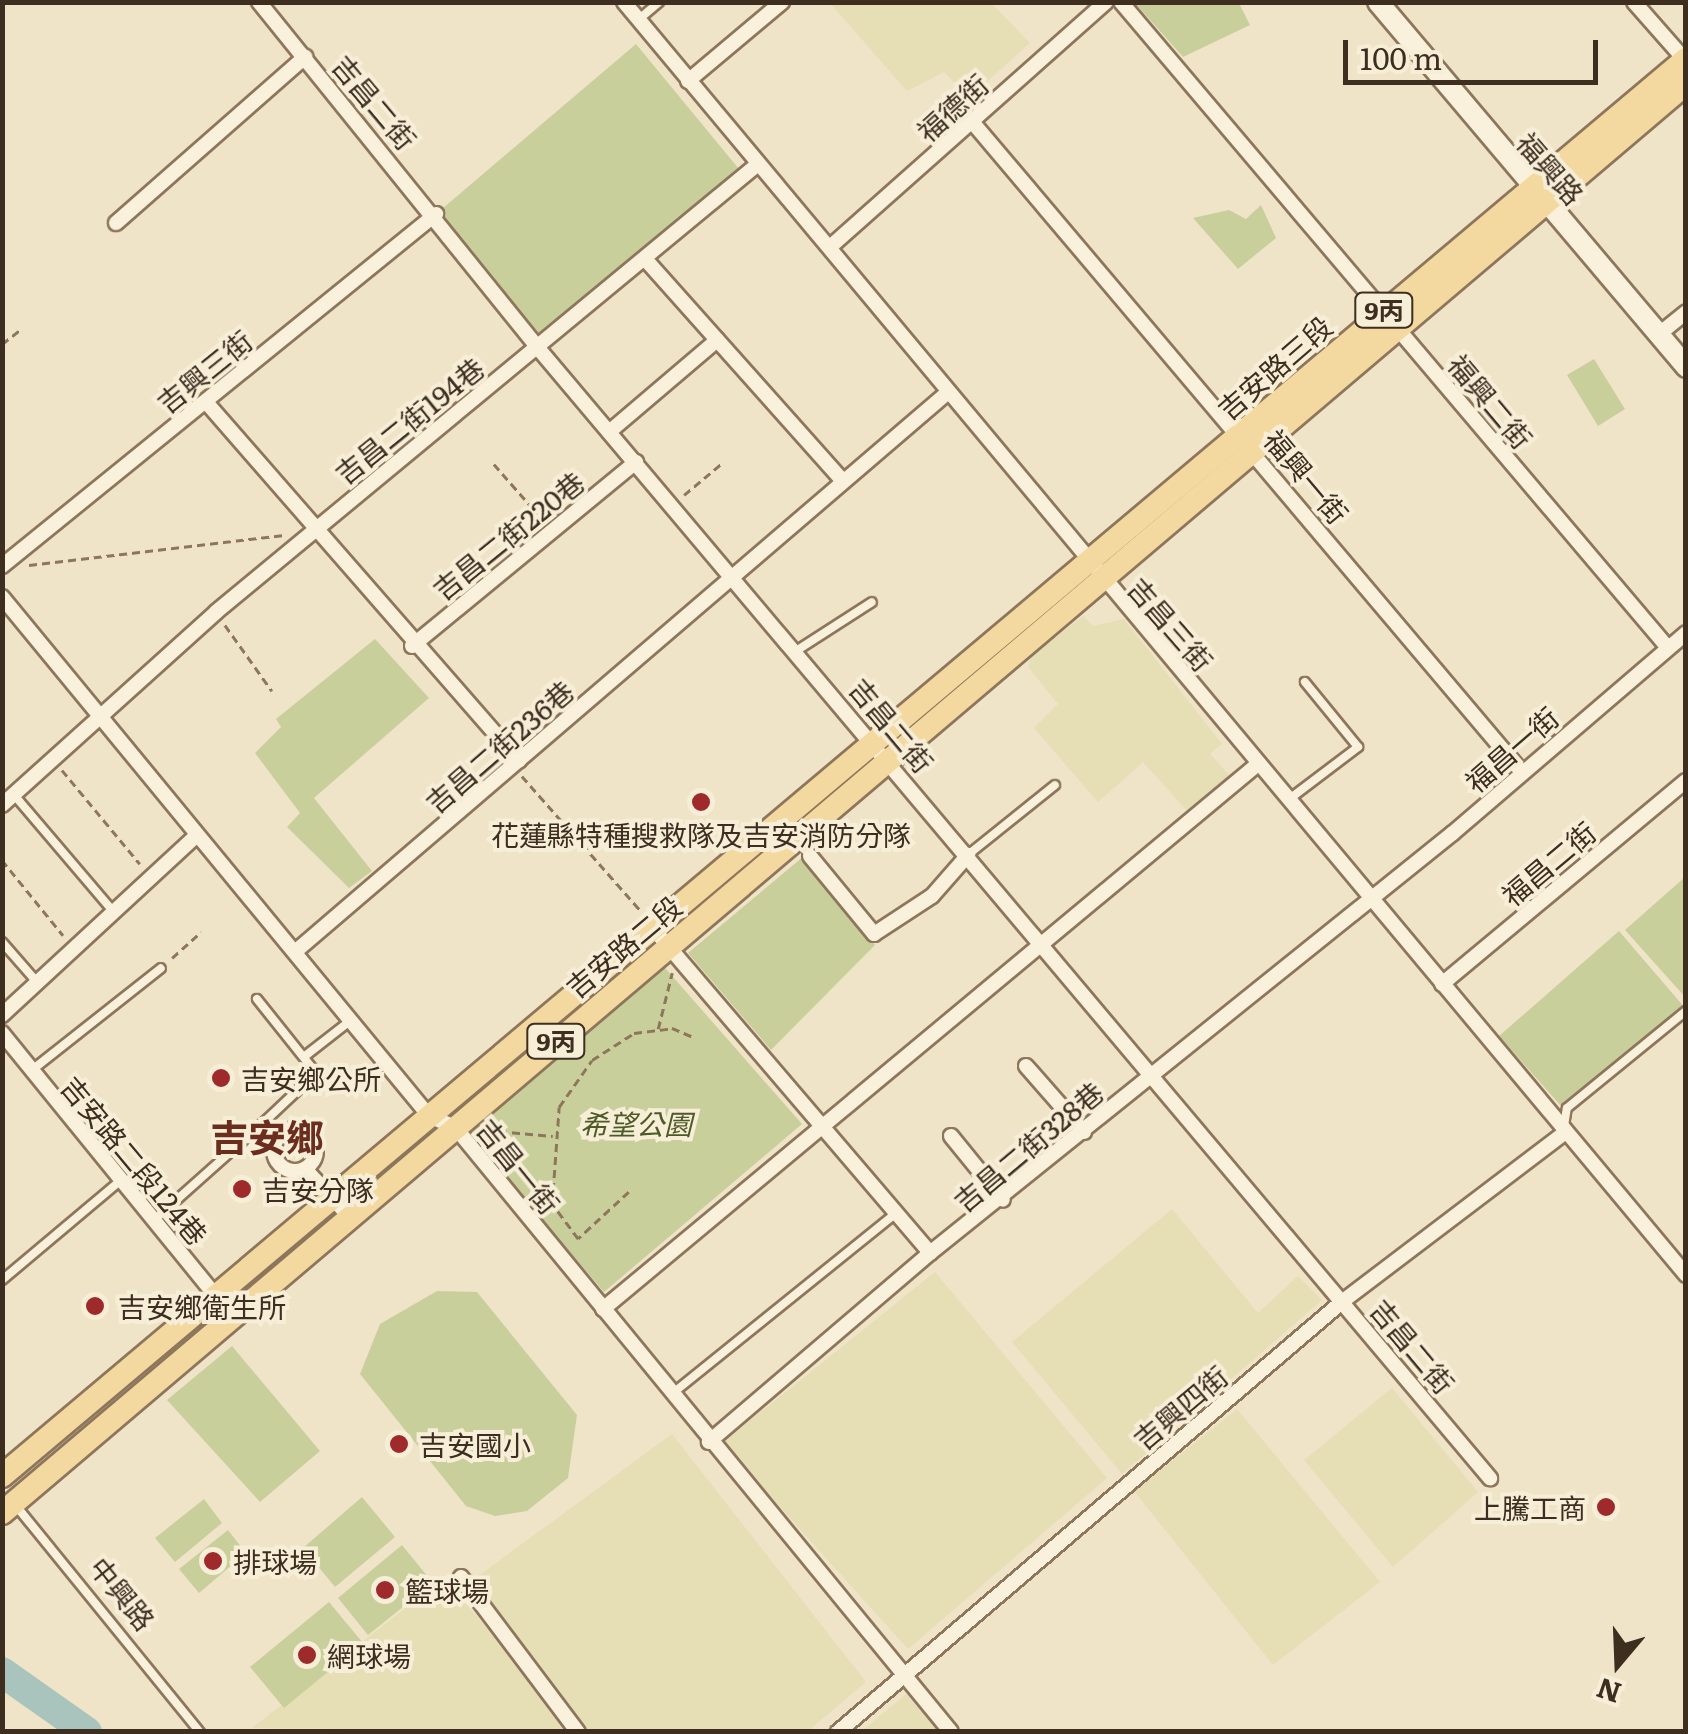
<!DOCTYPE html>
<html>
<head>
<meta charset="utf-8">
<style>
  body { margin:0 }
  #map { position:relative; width:1688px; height:1734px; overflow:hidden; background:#f0e4c8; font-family:Literata,"Noto Sans TC",serif }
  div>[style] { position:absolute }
  .farmland>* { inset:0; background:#e6deb5 }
  .green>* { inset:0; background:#c9cf9b }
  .river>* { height:30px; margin:-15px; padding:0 15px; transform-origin:15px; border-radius:15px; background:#a9c4bc }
  .path>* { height:2.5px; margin-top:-1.25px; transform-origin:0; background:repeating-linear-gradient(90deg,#8d765c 0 8px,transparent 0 13px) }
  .roads { filter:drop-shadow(2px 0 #8d765c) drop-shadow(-2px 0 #8d765c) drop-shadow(0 2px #8d765c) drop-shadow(0 -2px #8d765c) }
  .lane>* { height:8px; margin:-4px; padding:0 4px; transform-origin:4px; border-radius:4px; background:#faf1dc }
  .street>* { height:14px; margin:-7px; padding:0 7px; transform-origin:7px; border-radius:7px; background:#faf1dc }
  .street>.ring { margin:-7px; padding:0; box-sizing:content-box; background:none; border:14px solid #faf1dc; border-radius:50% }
  .secondary>* { height:20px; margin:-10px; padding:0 10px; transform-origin:10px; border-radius:10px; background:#faf1dc }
  .primary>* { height:22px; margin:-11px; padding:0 11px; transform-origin:11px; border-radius:11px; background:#f3d9a0 }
  .dots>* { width:28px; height:28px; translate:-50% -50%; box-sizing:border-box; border:5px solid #f7eed8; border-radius:50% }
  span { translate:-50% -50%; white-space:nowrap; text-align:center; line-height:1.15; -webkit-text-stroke:8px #f7eed8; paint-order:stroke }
  .shield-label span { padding:2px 8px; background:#f7eed8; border:2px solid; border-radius:8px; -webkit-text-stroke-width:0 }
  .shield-label { font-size:25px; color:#3d2e20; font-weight:700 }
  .street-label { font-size:28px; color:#3d2e20 }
  .poi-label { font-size:28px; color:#3d2e20 }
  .left { translate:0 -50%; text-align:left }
  .right { translate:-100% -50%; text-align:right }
  .park-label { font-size:28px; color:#4d5a26; font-style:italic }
  .district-label { font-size:38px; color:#6b2e1e; font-weight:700 }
  .frame { position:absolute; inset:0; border:5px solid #3d2e20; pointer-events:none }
  .north { position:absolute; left:1568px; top:1614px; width:100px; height:100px; -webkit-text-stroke:8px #f7eed8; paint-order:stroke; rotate:199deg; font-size:28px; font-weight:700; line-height:40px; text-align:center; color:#3d2e20 }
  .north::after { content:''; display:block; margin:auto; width:35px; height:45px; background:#3d2e20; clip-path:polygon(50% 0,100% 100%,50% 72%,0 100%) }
  .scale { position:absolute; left:1343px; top:40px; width:255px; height:45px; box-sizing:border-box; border:5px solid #3d2e20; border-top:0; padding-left:12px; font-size:30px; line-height:35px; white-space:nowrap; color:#3d2e20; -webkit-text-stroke:8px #f7eed8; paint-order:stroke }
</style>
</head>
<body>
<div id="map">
  <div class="farmland">
    <div style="clip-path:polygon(830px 3px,991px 3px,1030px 43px,969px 98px,944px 72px,907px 91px)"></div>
    <div style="clip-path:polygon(1083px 616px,1093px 626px,1124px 619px,1222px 744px,1210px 754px,1231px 777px,1190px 814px,1143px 762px,1098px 802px,1034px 728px,1058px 704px,1028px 667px,1031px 657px)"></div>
    <div style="clip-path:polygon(1172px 1209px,1258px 1313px,1298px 1276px,1322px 1300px,1122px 1474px,1012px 1342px)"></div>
    <div style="clip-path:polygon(935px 1272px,1107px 1478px,908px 1649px,722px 1443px)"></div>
    <div style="clip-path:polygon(1392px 1388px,1478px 1492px,1393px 1567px,1304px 1460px)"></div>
    <div style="clip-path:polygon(1237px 1409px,1380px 1582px,1273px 1665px,1134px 1491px)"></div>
    <div style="clip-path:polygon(672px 1434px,866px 1682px,808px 1731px,586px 1731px,474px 1579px)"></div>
    <div style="clip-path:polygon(450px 1583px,570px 1731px,252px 1728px,408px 1606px)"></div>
    <div style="clip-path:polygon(906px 1694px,938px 1731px,862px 1731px)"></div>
  </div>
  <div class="green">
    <div style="clip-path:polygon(1135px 3px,1239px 3px,1250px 25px,1183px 57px)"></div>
    <div style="clip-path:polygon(636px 44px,739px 169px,539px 333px,436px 214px)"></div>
    <div style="clip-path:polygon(1261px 205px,1276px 238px,1238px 269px,1193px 218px,1229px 210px,1246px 219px)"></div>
    <div style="clip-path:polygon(1594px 359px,1625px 409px,1598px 426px,1567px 375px)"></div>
    <div style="clip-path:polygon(375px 639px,429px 698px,314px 798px,372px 871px,349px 888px,287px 827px,300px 813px,255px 753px,281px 727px,276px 719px)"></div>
    <div style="clip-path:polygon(804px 856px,875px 945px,771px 1050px,688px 953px)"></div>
    <div style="clip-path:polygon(1685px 877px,1685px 997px,1625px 930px)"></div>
    <div style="clip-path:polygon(1619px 931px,1685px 1008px,1568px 1114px,1499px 1036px)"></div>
    <div style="clip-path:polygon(659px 961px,802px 1124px,604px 1292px,463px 1127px)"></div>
    <div style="clip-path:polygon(437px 1291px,477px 1292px,577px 1415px,568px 1478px,527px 1511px,495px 1516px,466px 1506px,360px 1374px,380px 1324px)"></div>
    <div style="clip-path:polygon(232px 1346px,320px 1451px,260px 1502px,167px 1400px)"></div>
    <div style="clip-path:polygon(362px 1497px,395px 1537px,335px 1587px,303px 1548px)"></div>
    <div style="clip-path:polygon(204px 1499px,222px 1523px,175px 1562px,155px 1538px)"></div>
    <div style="clip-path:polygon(228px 1530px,246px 1553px,199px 1593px,179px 1569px)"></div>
    <div style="clip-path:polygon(402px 1545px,433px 1583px,368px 1635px,338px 1598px)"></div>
    <div style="clip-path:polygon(329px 1602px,363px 1643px,284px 1708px,250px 1667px)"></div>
  </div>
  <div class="river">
    <div style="left:2px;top:1672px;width:104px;rotate:35.2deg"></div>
  </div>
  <div class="path">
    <div style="left:2px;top:344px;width:24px;rotate:-38deg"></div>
    <div style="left:494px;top:464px;width:74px;rotate:48.8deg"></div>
    <div style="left:684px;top:495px;width:48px;rotate:-40deg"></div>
    <div style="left:29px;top:565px;width:257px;rotate:-6.7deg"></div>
    <div style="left:225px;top:625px;width:81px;rotate:54.5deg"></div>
    <div style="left:62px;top:770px;width:122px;rotate:50.3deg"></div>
    <div style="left:522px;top:776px;width:181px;rotate:48.6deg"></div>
    <div style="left:2px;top:860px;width:97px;rotate:50.9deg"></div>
    <div style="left:172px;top:958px;width:39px;rotate:-42deg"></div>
    <div style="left:658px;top:1029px;width:58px;rotate:-76deg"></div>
    <div style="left:486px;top:1130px;width:67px;rotate:5.1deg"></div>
    <div style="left:629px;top:1192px;width:69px;rotate:137.3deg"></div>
    <div style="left:578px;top:1239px;width:44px;rotate:-126.6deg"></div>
    <div style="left:552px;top:1204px;width:97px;rotate:-85.9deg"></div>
    <div style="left:559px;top:1107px;width:57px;rotate:-54.9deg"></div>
    <div style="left:592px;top:1060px;width:50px;rotate:-32.7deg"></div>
    <div style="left:634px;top:1033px;width:38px;rotate:-7deg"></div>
    <div style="left:672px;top:1028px;width:25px;rotate:23deg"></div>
  </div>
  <div class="roads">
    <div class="lane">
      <div style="left:639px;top:19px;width:26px;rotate:-40deg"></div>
      <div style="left:796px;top:651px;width:90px;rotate:-32.8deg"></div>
      <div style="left:15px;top:796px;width:151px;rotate:49.6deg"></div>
      <div style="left:1288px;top:800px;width:88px;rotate:-37.1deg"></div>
      <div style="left:1358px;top:747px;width:84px;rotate:-129.2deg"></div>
      <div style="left:969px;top:854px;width:110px;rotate:-38.7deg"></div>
      <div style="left:2px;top:942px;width:52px;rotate:48.9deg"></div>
      <div style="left:257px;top:999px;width:95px;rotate:51.4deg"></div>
      <div style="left:316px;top:1073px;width:73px;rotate:136.7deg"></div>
      <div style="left:305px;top:1056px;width:58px;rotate:-38deg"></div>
      <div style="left:32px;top:1070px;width:164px;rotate:-38.3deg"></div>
      <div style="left:1564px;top:1126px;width:18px;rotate:-81deg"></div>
      <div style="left:1567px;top:1108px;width:154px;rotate:-39.2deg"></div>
      <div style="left:154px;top:1220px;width:146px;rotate:-41.7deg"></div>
      <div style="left:263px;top:1123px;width:21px;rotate:47deg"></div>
      <div style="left:2px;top:1280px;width:155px;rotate:-40deg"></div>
      <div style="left:673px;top:1393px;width:285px;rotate:-38.9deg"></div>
      <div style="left:17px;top:1507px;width:290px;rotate:50.9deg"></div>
    </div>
    <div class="street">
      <div style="left:259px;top:2px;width:444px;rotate:51.1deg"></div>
      <div style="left:538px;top:348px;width:1478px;rotate:49.89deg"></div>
      <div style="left:624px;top:2px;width:1658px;rotate:50.16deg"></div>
      <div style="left:1121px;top:2px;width:846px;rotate:49.74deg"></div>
      <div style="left:1634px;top:2px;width:79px;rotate:48.6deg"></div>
      <div style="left:688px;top:81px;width:123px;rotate:-40deg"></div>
      <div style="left:974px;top:124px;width:847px;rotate:49.79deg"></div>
      <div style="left:116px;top:223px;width:252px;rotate:-41.3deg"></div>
      <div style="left:830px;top:247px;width:369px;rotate:-41.6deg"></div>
      <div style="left:646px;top:260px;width:296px;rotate:48.3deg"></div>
      <div style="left:1658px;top:335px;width:36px;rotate:-39deg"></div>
      <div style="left:206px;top:402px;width:476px;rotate:48.9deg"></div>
      <div style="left:609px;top:432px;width:142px;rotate:-40.4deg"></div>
      <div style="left:2px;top:566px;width:559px;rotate:-39.04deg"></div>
      <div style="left:2px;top:597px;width:672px;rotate:50.55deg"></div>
      <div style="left:429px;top:1116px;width:28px;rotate:23deg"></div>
      <div style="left:455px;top:1127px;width:782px;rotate:50.65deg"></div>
      <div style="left:412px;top:646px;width:290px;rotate:-39.4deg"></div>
      <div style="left:2px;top:805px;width:288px;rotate:-42deg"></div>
      <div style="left:216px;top:612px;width:703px;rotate:-39.58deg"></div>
      <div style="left:810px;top:856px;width:101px;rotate:50.6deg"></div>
      <div style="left:874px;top:934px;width:69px;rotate:-33.2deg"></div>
      <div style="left:932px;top:896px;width:55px;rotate:-48.7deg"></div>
      <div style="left:651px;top:926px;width:430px;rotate:49.5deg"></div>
      <div style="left:930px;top:1253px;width:291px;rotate:139.5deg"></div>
      <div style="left:296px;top:951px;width:857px;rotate:-40.6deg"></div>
      <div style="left:1442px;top:984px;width:317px;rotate:-39.8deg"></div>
      <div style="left:2px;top:1015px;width:264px;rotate:-42.7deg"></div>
      <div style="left:2px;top:1033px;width:344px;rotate:50.9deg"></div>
      <div style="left:1026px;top:1066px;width:88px;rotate:48.7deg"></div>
      <div class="ring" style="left:274px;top:1129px;width:28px;height:28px"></div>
      <div style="left:951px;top:1136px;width:82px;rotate:50.9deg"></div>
      <div style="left:305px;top:1169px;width:64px;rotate:46.9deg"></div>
      <div style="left:930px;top:1253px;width:671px;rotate:-38.77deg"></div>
      <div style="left:1453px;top:833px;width:307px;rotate:-40.6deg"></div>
      <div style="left:603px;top:1309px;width:853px;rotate:-39.77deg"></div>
      <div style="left:461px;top:1577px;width:194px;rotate:53deg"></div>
      <div style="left:838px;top:1732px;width:664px;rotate:-40.48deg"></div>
      <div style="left:1343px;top:1301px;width:275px;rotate:-37.2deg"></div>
    </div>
    <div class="secondary">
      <div style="left:1378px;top:2px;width:478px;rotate:49.8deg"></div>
    </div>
    <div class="primary">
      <div style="left:2px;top:1476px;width:2201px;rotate:-40.08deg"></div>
      <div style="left:2px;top:1513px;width:2209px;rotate:-40.32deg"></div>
    </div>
  </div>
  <div class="dots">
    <div style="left:701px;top:802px;background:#9e2a2b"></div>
    <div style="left:221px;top:1078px;background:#9e2a2b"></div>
    <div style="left:242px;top:1189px;background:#9e2a2b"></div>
    <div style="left:95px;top:1306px;background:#9e2a2b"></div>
    <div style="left:399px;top:1444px;background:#9e2a2b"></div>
    <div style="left:1606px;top:1507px;background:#9e2a2b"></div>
    <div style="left:213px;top:1561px;background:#9e2a2b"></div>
    <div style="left:385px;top:1590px;background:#9e2a2b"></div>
    <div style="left:307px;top:1655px;background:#9e2a2b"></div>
  </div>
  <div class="shield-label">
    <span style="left:1384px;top:310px">9丙</span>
    <span style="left:556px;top:1041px">9丙</span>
  </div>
  <div class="street-label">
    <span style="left:375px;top:102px;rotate:50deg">吉昌二街</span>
    <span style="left:952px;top:107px;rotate:-42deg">福德街</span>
    <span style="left:1551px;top:168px;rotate:49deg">福興路</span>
    <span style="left:1274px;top:367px;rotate:-41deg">吉安路三段</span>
    <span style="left:204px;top:371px;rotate:-39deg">吉興三街</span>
    <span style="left:1491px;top:401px;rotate:50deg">福興二街</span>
    <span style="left:409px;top:420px;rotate:-39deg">吉昌二街194巷</span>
    <span style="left:1307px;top:476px;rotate:50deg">福興一街</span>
    <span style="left:508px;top:535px;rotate:-39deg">吉昌二街220巷</span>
    <span style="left:1171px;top:624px;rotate:49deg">吉昌三街</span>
    <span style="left:892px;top:725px;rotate:50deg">吉昌二街</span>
    <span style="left:499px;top:746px;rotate:-41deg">吉昌二街236巷</span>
    <span style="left:1511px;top:749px;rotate:-41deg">福昌一街</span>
    <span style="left:1548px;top:863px;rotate:-40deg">福昌二街</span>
    <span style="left:623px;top:946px;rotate:-40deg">吉安路二段</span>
    <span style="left:1028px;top:1146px;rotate:-40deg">吉昌二街328巷</span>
    <span style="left:135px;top:1160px;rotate:50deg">吉安路二段124巷</span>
    <span style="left:519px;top:1166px;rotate:51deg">吉昌一街</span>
    <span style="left:1413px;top:1346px;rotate:50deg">吉昌二街</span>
    <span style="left:1180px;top:1407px;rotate:-40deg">吉興四街</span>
    <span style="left:123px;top:1593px;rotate:51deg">中興路</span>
  </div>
  <div class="poi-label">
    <span style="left:701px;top:834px">花蓮縣特種搜救隊及吉安消防分隊</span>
    <span class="left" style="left:241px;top:1078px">吉安鄉公所</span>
    <span class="left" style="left:262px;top:1189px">吉安分隊</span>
    <span class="left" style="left:118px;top:1306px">吉安鄉衛生所</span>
    <span class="left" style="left:419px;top:1444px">吉安國小</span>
    <span class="right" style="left:1586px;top:1507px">上騰工商</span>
    <span class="left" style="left:233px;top:1561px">排球場</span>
    <span class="left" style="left:405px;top:1590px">籃球場</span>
    <span class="left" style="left:327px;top:1655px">網球場</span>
  </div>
  <div class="park-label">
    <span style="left:636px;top:1123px">希望公園</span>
  </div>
  <div class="district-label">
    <span style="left:267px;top:1136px">吉安鄉</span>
  </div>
  <div class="frame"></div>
  <div class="north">N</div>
  <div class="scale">100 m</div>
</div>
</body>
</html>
